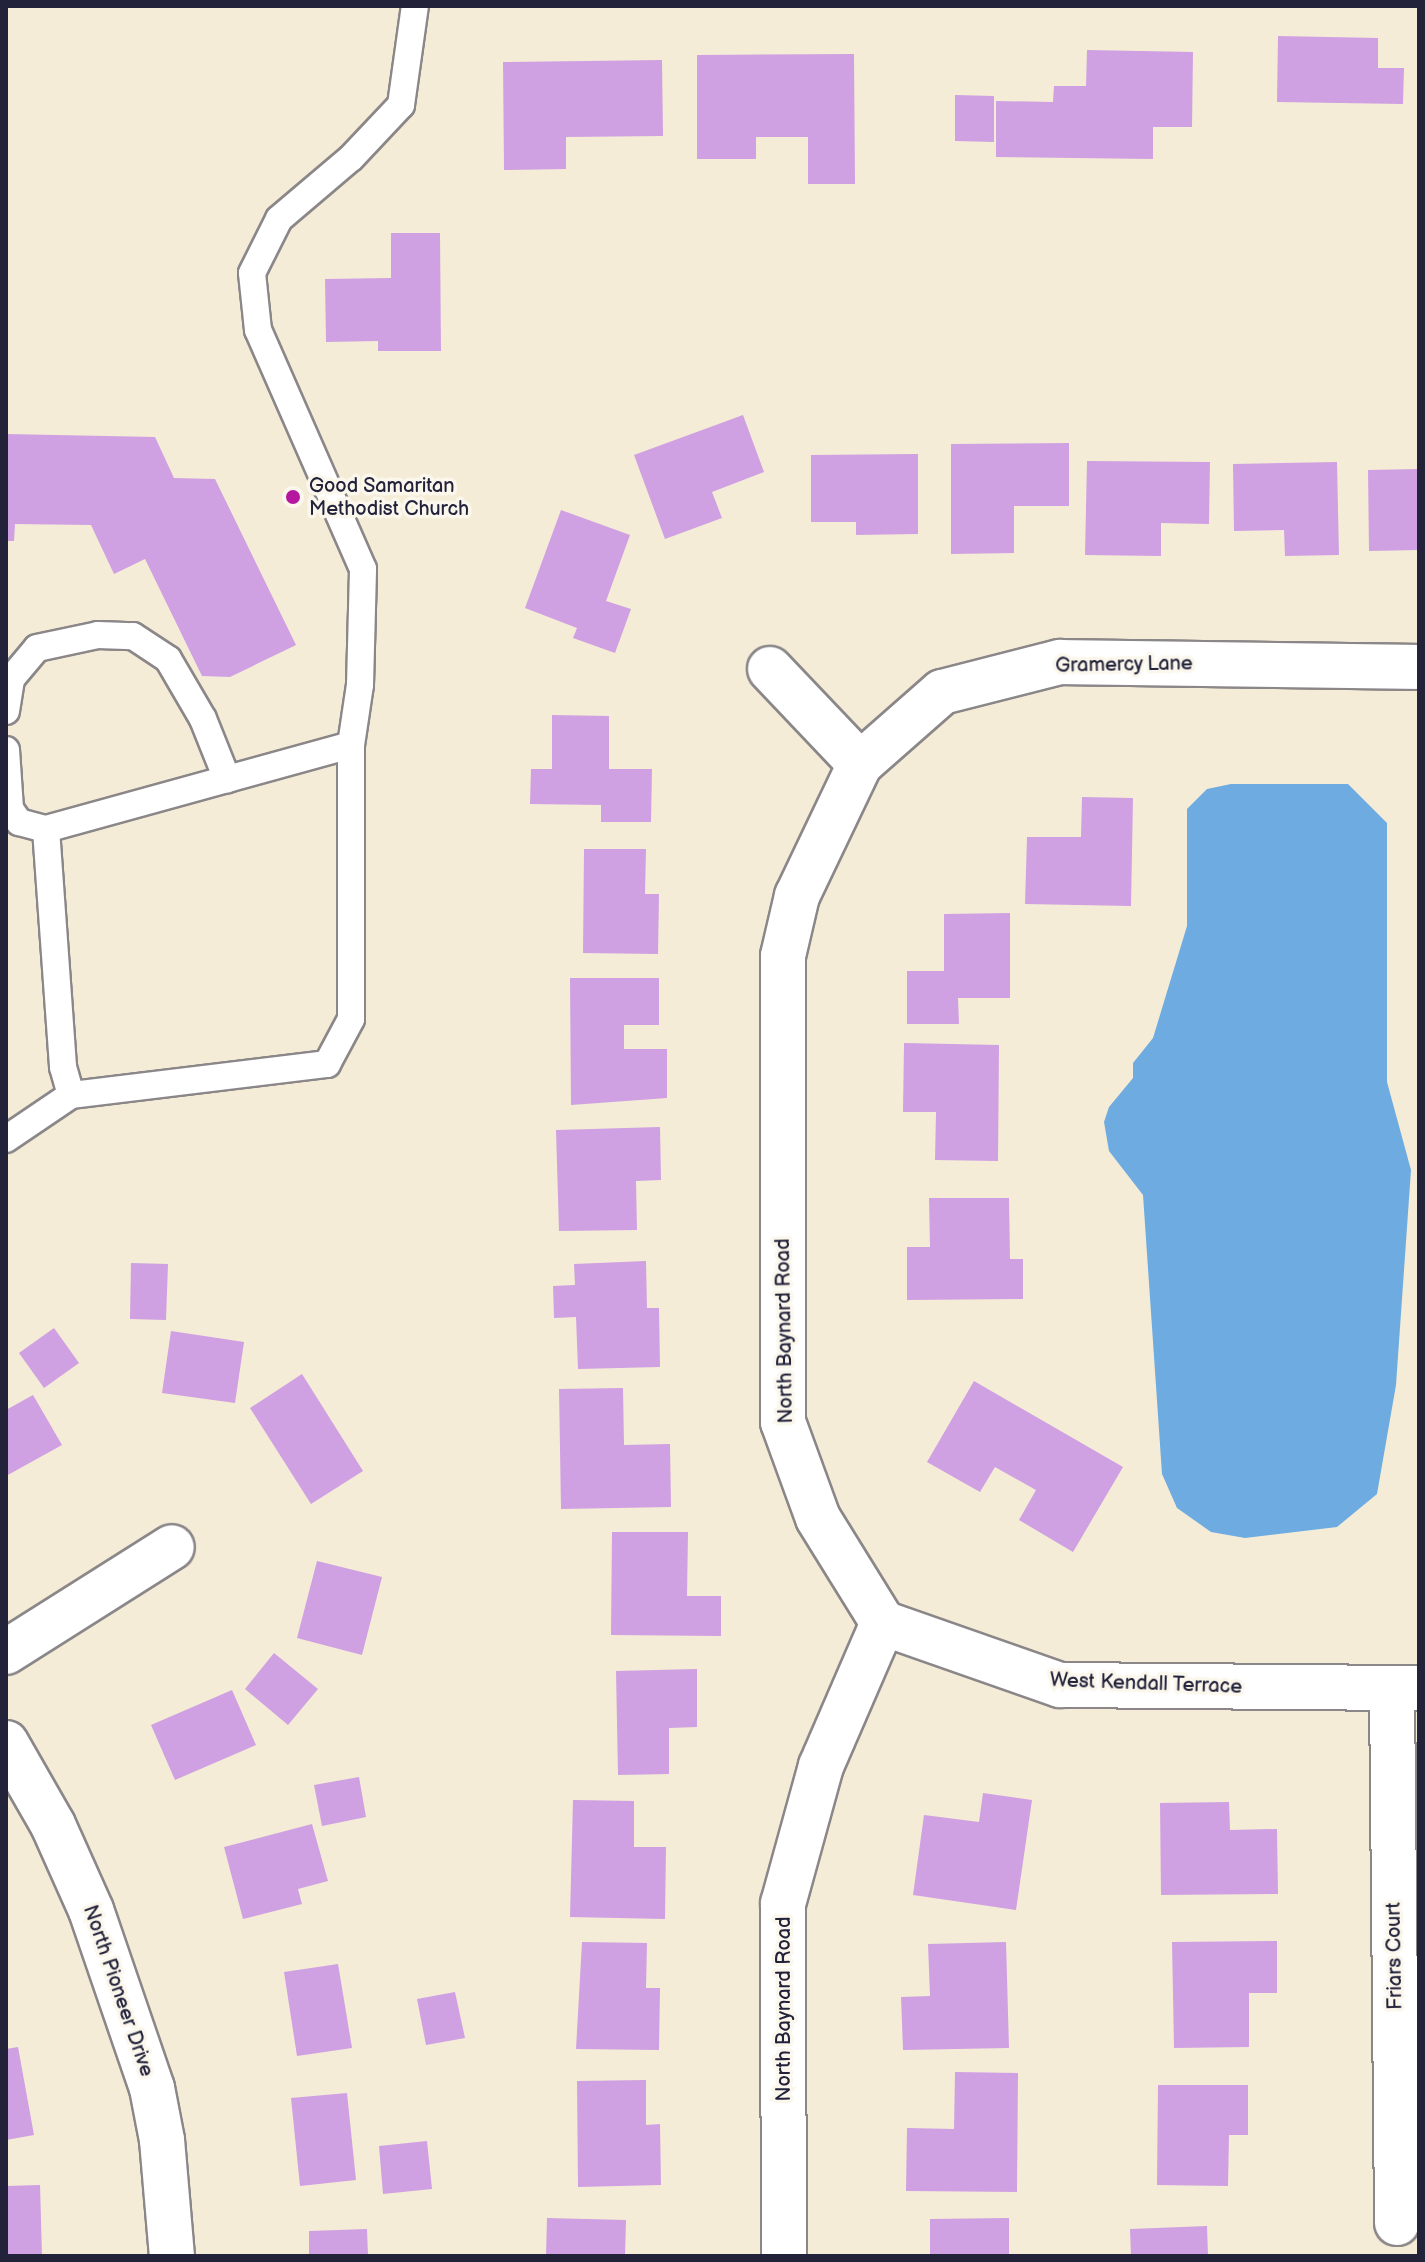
<!DOCTYPE html>
<html>
<head>
<meta charset="utf-8">
<style>
  body { margin:0 }
  #map { position:relative; width:1425px; height:2262px; overflow:hidden; background:#f4ecd7; font-family:"Balsamiq Sans",sans-serif }
  div>[style] { position:absolute }
  .water>* { inset:0; background:#6dabe0 }
  .building>* { inset:0; background:#cfa0e2 }
  .roads { filter:drop-shadow(2px 0 #8b8789) drop-shadow(-2px 0 #8b8789) drop-shadow(0 2px #8b8789) drop-shadow(0 -2px #8b8789) }
  .service>* { height:26px; margin:-13px; padding:0 13px; transform-origin:13px; border-radius:13px; background:#fff }
  .minor>* { height:44px; margin:-22px; padding:0 22px; transform-origin:22px; border-radius:22px; background:#fff }
  .dots>* { width:22px; height:22px; translate:-50% -50%; box-sizing:border-box; border:4px solid #fbf7ec; border-radius:50% }
  span { translate:-50% -50%; white-space:nowrap; text-align:center; line-height:1.15; -webkit-text-stroke:7px #fbf7ec; paint-order:stroke }
  .poi-label { font-size:20px; color:#22223b }
  .left { translate:0 -50%; text-align:left }
  .street-label { font-size:20px; color:#22223b }
  .frame { position:absolute; inset:0; border:8px solid #22223b; pointer-events:none }
</style>
</head>
<body>
<div id="map">
  <div class="water">
    <div style="clip-path:polygon(1231px 784px,1348px 784px,1387px 823px,1387px 1082px,1411px 1170px,1396px 1385px,1377px 1494px,1337px 1527px,1245px 1538px,1211px 1532px,1177px 1508px,1162px 1474px,1143px 1195px,1109px 1151px,1104px 1122px,1109px 1107px,1133px 1078px,1133px 1063px,1153px 1038px,1187px 926px,1187px 809px,1207px 789px)"></div>
  </div>
  <div class="building">
    <div style="clip-path:polygon(1278px 36px,1378px 38px,1378px 68px,1404px 68px,1403px 104px,1277px 102px)"></div>
    <div style="clip-path:polygon(1087px 50px,1193px 52px,1192px 127px,1153px 127px,1153px 159px,996px 157px,996px 101px,1053px 102px,1054px 86px,1086px 86px)"></div>
    <div style="clip-path:polygon(854px 54px,855px 184px,808px 184px,808px 137px,756px 137px,756px 159px,697px 159px,697px 55px)"></div>
    <div style="clip-path:polygon(662px 60px,663px 136px,566px 137px,566px 169px,504px 170px,503px 62px)"></div>
    <div style="clip-path:polygon(955px 95px,994px 96px,994px 142px,955px 141px)"></div>
    <div style="clip-path:polygon(391px 233px,440px 233px,441px 351px,378px 351px,378px 341px,326px 342px,325px 279px,391px 278px)"></div>
    <div style="clip-path:polygon(743px 415px,764px 472px,712px 492px,722px 518px,665px 539px,634px 455px)"></div>
    <div style="clip-path:polygon(6px 434px,155px 437px,174px 478px,215px 479px,296px 645px,230px 677px,202px 676px,145px 559px,114px 574px,91px 525px,15px 524px,14px 541px,6px 541px)"></div>
    <div style="clip-path:polygon(1069px 443px,1069px 506px,1014px 506px,1014px 553px,951px 554px,951px 444px)"></div>
    <div style="clip-path:polygon(918px 454px,918px 534px,856px 535px,856px 522px,811px 522px,811px 455px)"></div>
    <div style="clip-path:polygon(1087px 461px,1210px 462px,1209px 524px,1161px 523px,1161px 556px,1085px 555px)"></div>
    <div style="clip-path:polygon(1337px 462px,1339px 555px,1285px 556px,1284px 530px,1234px 531px,1233px 464px)"></div>
    <div style="clip-path:polygon(1419px 469px,1419px 550px,1369px 551px,1368px 470px)"></div>
    <div style="clip-path:polygon(561px 510px,630px 535px,606px 601px,631px 609px,615px 653px,573px 638px,577px 628px,525px 608px)"></div>
    <div style="clip-path:polygon(552px 715px,609px 716px,609px 769px,652px 769px,651px 822px,601px 822px,601px 805px,530px 804px,531px 769px,552px 769px)"></div>
    <div style="clip-path:polygon(1082px 797px,1133px 798px,1131px 906px,1025px 904px,1027px 837px,1081px 837px)"></div>
    <div style="clip-path:polygon(584px 849px,646px 849px,645px 894px,659px 894px,658px 954px,583px 953px)"></div>
    <div style="clip-path:polygon(1010px 913px,1010px 998px,958px 998px,959px 1024px,907px 1024px,907px 971px,944px 971px,944px 914px)"></div>
    <div style="clip-path:polygon(570px 978px,659px 978px,659px 1025px,624px 1025px,624px 1049px,667px 1049px,667px 1098px,571px 1105px)"></div>
    <div style="clip-path:polygon(904px 1043px,999px 1045px,998px 1161px,935px 1160px,936px 1112px,903px 1112px)"></div>
    <div style="clip-path:polygon(660px 1127px,661px 1180px,636px 1181px,637px 1230px,559px 1231px,556px 1130px)"></div>
    <div style="clip-path:polygon(929px 1198px,1009px 1198px,1010px 1259px,1023px 1259px,1023px 1299px,907px 1300px,907px 1247px,930px 1247px)"></div>
    <div style="clip-path:polygon(646px 1261px,647px 1308px,659px 1308px,660px 1367px,578px 1369px,576px 1317px,554px 1318px,553px 1286px,575px 1285px,574px 1264px)"></div>
    <div style="clip-path:polygon(131px 1263px,168px 1264px,166px 1320px,130px 1319px)"></div>
    <div style="clip-path:polygon(54px 1328px,79px 1363px,44px 1388px,19px 1353px)"></div>
    <div style="clip-path:polygon(171px 1331px,244px 1342px,235px 1403px,162px 1393px)"></div>
    <div style="clip-path:polygon(302px 1374px,363px 1471px,311px 1504px,250px 1408px)"></div>
    <div style="clip-path:polygon(974px 1381px,1123px 1467px,1073px 1552px,1019px 1520px,1036px 1490px,995px 1467px,980px 1492px,927px 1462px)"></div>
    <div style="clip-path:polygon(623px 1388px,624px 1445px,670px 1444px,671px 1507px,561px 1509px,559px 1389px)"></div>
    <div style="clip-path:polygon(33px 1395px,62px 1445px,6px 1476px,6px 1410px)"></div>
    <div style="clip-path:polygon(612px 1532px,688px 1532px,687px 1596px,721px 1596px,721px 1636px,611px 1635px)"></div>
    <div style="clip-path:polygon(317px 1561px,382px 1577px,362px 1655px,297px 1638px)"></div>
    <div style="clip-path:polygon(274px 1653px,318px 1689px,288px 1725px,245px 1689px)"></div>
    <div style="clip-path:polygon(697px 1669px,697px 1727px,669px 1728px,669px 1774px,618px 1775px,616px 1671px)"></div>
    <div style="clip-path:polygon(232px 1690px,256px 1745px,175px 1780px,151px 1725px)"></div>
    <div style="clip-path:polygon(359px 1777px,366px 1817px,322px 1826px,314px 1785px)"></div>
    <div style="clip-path:polygon(983px 1793px,1032px 1800px,1016px 1910px,913px 1895px,924px 1815px,979px 1822px)"></div>
    <div style="clip-path:polygon(573px 1800px,634px 1801px,634px 1847px,666px 1847px,665px 1919px,570px 1917px)"></div>
    <div style="clip-path:polygon(1229px 1802px,1230px 1830px,1277px 1829px,1278px 1894px,1161px 1895px,1160px 1803px)"></div>
    <div style="clip-path:polygon(312px 1824px,328px 1881px,298px 1889px,302px 1904px,243px 1919px,224px 1847px)"></div>
    <div style="clip-path:polygon(1277px 1941px,1277px 1993px,1249px 1993px,1249px 2047px,1174px 2048px,1172px 1942px)"></div>
    <div style="clip-path:polygon(582px 1942px,647px 1943px,646px 1988px,660px 1988px,659px 2050px,576px 2049px)"></div>
    <div style="clip-path:polygon(1006px 1942px,1009px 2048px,903px 2050px,901px 1997px,930px 1996px,928px 1944px)"></div>
    <div style="clip-path:polygon(338px 1964px,352px 2048px,297px 2056px,284px 1972px)"></div>
    <div style="clip-path:polygon(455px 1992px,465px 2038px,426px 2045px,417px 1999px)"></div>
    <div style="clip-path:polygon(18px 2047px,34px 2135px,6px 2140px,6px 2049px)"></div>
    <div style="clip-path:polygon(955px 2072px,1018px 2073px,1017px 2192px,906px 2191px,907px 2128px,954px 2129px)"></div>
    <div style="clip-path:polygon(646px 2080px,646px 2125px,660px 2124px,661px 2185px,578px 2187px,577px 2081px)"></div>
    <div style="clip-path:polygon(1158px 2085px,1248px 2085px,1248px 2135px,1229px 2135px,1228px 2186px,1157px 2185px)"></div>
    <div style="clip-path:polygon(347px 2093px,356px 2180px,300px 2186px,291px 2098px)"></div>
    <div style="clip-path:polygon(427px 2141px,432px 2189px,383px 2194px,379px 2146px)"></div>
    <div style="clip-path:polygon(40px 2185px,42px 2256px,6px 2256px,6px 2186px)"></div>
    <div style="clip-path:polygon(547px 2218px,626px 2220px,625px 2256px,546px 2256px)"></div>
    <div style="clip-path:polygon(1009px 2218px,1009px 2256px,930px 2256px,930px 2219px)"></div>
    <div style="clip-path:polygon(1207px 2226px,1208px 2256px,1131px 2256px,1130px 2229px)"></div>
    <div style="clip-path:polygon(367px 2229px,368px 2256px,309px 2256px,309px 2231px)"></div>
  </div>
  <div class="roads">
    <div class="service">
      <div style="left:6px;top:711px;width:32px;rotate:-81deg"></div>
      <div style="left:11px;top:679px;width:40px;rotate:-50deg"></div>
      <div style="left:37px;top:648px;width:62px;rotate:-12deg"></div>
      <div style="left:98px;top:635px;width:35px;rotate:2deg"></div>
      <div style="left:133px;top:636px;width:42px;rotate:33.3deg"></div>
      <div style="left:168px;top:659px;width:69px;rotate:59.7deg"></div>
      <div style="left:203px;top:719px;width:65px;rotate:68.2deg"></div>
      <div style="left:6px;top:750px;width:59px;rotate:86.1deg"></div>
      <div style="left:10px;top:809px;width:16px;rotate:55deg"></div>
      <div style="left:19px;top:822px;width:28px;rotate:15deg"></div>
      <div style="left:46px;top:829px;width:316px;rotate:-15.4deg"></div>
      <div style="left:46px;top:829px;width:239px;rotate:85.9deg"></div>
      <div style="left:63px;top:1067px;width:29px;rotate:74deg"></div>
      <div style="left:6px;top:1139px;width:78px;rotate:-34.1deg"></div>
      <div style="left:71px;top:1095px;width:258px;rotate:-6.9deg"></div>
      <div style="left:327px;top:1064px;width:51px;rotate:-61.9deg"></div>
      <div style="left:351px;top:1019px;width:274px;rotate:-90deg"></div>
      <div style="left:351px;top:745px;width:61px;rotate:-81.5deg"></div>
      <div style="left:360px;top:685px;width:116px;rotate:-88.5deg"></div>
      <div style="left:363px;top:569px;width:261px;rotate:-113.7deg"></div>
      <div style="left:258px;top:330px;width:57px;rotate:-96deg"></div>
      <div style="left:252px;top:273px;width:60px;rotate:-63.4deg"></div>
      <div style="left:279px;top:219px;width:94px;rotate:-40.3deg"></div>
      <div style="left:351px;top:158px;width:73px;rotate:-46.7deg"></div>
      <div style="left:401px;top:105px;width:100px;rotate:-82deg"></div>
    </div>
    <div class="minor">
      <div style="left:770px;top:669px;width:131px;rotate:46.5deg"></div>
      <div style="left:883px;top:1623px;width:123px;rotate:-121.8deg"></div>
      <div style="left:818px;top:1518px;width:102px;rotate:-110deg"></div>
      <div style="left:783px;top:1422px;width:466px;rotate:-90deg"></div>
      <div style="left:783px;top:956px;width:62px;rotate:-76.9deg"></div>
      <div style="left:797px;top:896px;width:146px;rotate:-64.5deg"></div>
      <div style="left:860px;top:764px;width:109px;rotate:-41.3deg"></div>
      <div style="left:942px;top:692px;width:122px;rotate:-14.3deg"></div>
      <div style="left:1060px;top:662px;width:359px;rotate:0.8deg"></div>
      <div style="left:883px;top:1623px;width:188px;rotate:19.3deg"></div>
      <div style="left:1060px;top:1685px;width:359px;rotate:0.5deg"></div>
      <div style="left:6px;top:1652px;width:196px;rotate:-32.3deg"></div>
      <div style="left:1392px;top:1689px;width:534px;rotate:89.46deg"></div>
      <div style="left:6px;top:1743px;width:95px;rotate:60.2deg"></div>
      <div style="left:53px;top:1825px;width:93px;rotate:65.9deg"></div>
      <div style="left:91px;top:1910px;width:188px;rotate:71.1deg"></div>
      <div style="left:152px;top:2088px;width:53px;rotate:79.1deg"></div>
      <div style="left:162px;top:2140px;width:116px;rotate:85.1deg"></div>
      <div style="left:784px;top:2256px;width:352px;rotate:-90.2deg"></div>
      <div style="left:783px;top:1904px;width:143px;rotate:-74.6deg"></div>
      <div style="left:821px;top:1766px;width:156px;rotate:-66.6deg"></div>
    </div>
  </div>
  <div class="dots">
    <div style="left:293px;top:497px;background:#b5179e"></div>
  </div>
  <div class="poi-label">
    <span class="left" style="left:309px;top:498px">Good Samaritan<br>Methodist Church</span>
  </div>
  <div class="street-label">
    <span style="left:1124px;top:665px;rotate:-1deg">Gramercy Lane</span>
    <span style="left:785px;top:1331px;rotate:-91deg">North Baynard Road</span>
    <span style="left:1146px;top:1684px;rotate:2deg">West Kendall Terrace</span>
    <span style="left:1395px;top:1956px;rotate:-91deg">Friars Court</span>
    <span style="left:118px;top:1991px;rotate:71deg">North Pioneer Drive</span>
    <span style="left:784px;top:2009px;rotate:-90deg">North Baynard Road</span>
  </div>
  <div class="frame"></div>
</div>
</body>
</html>
